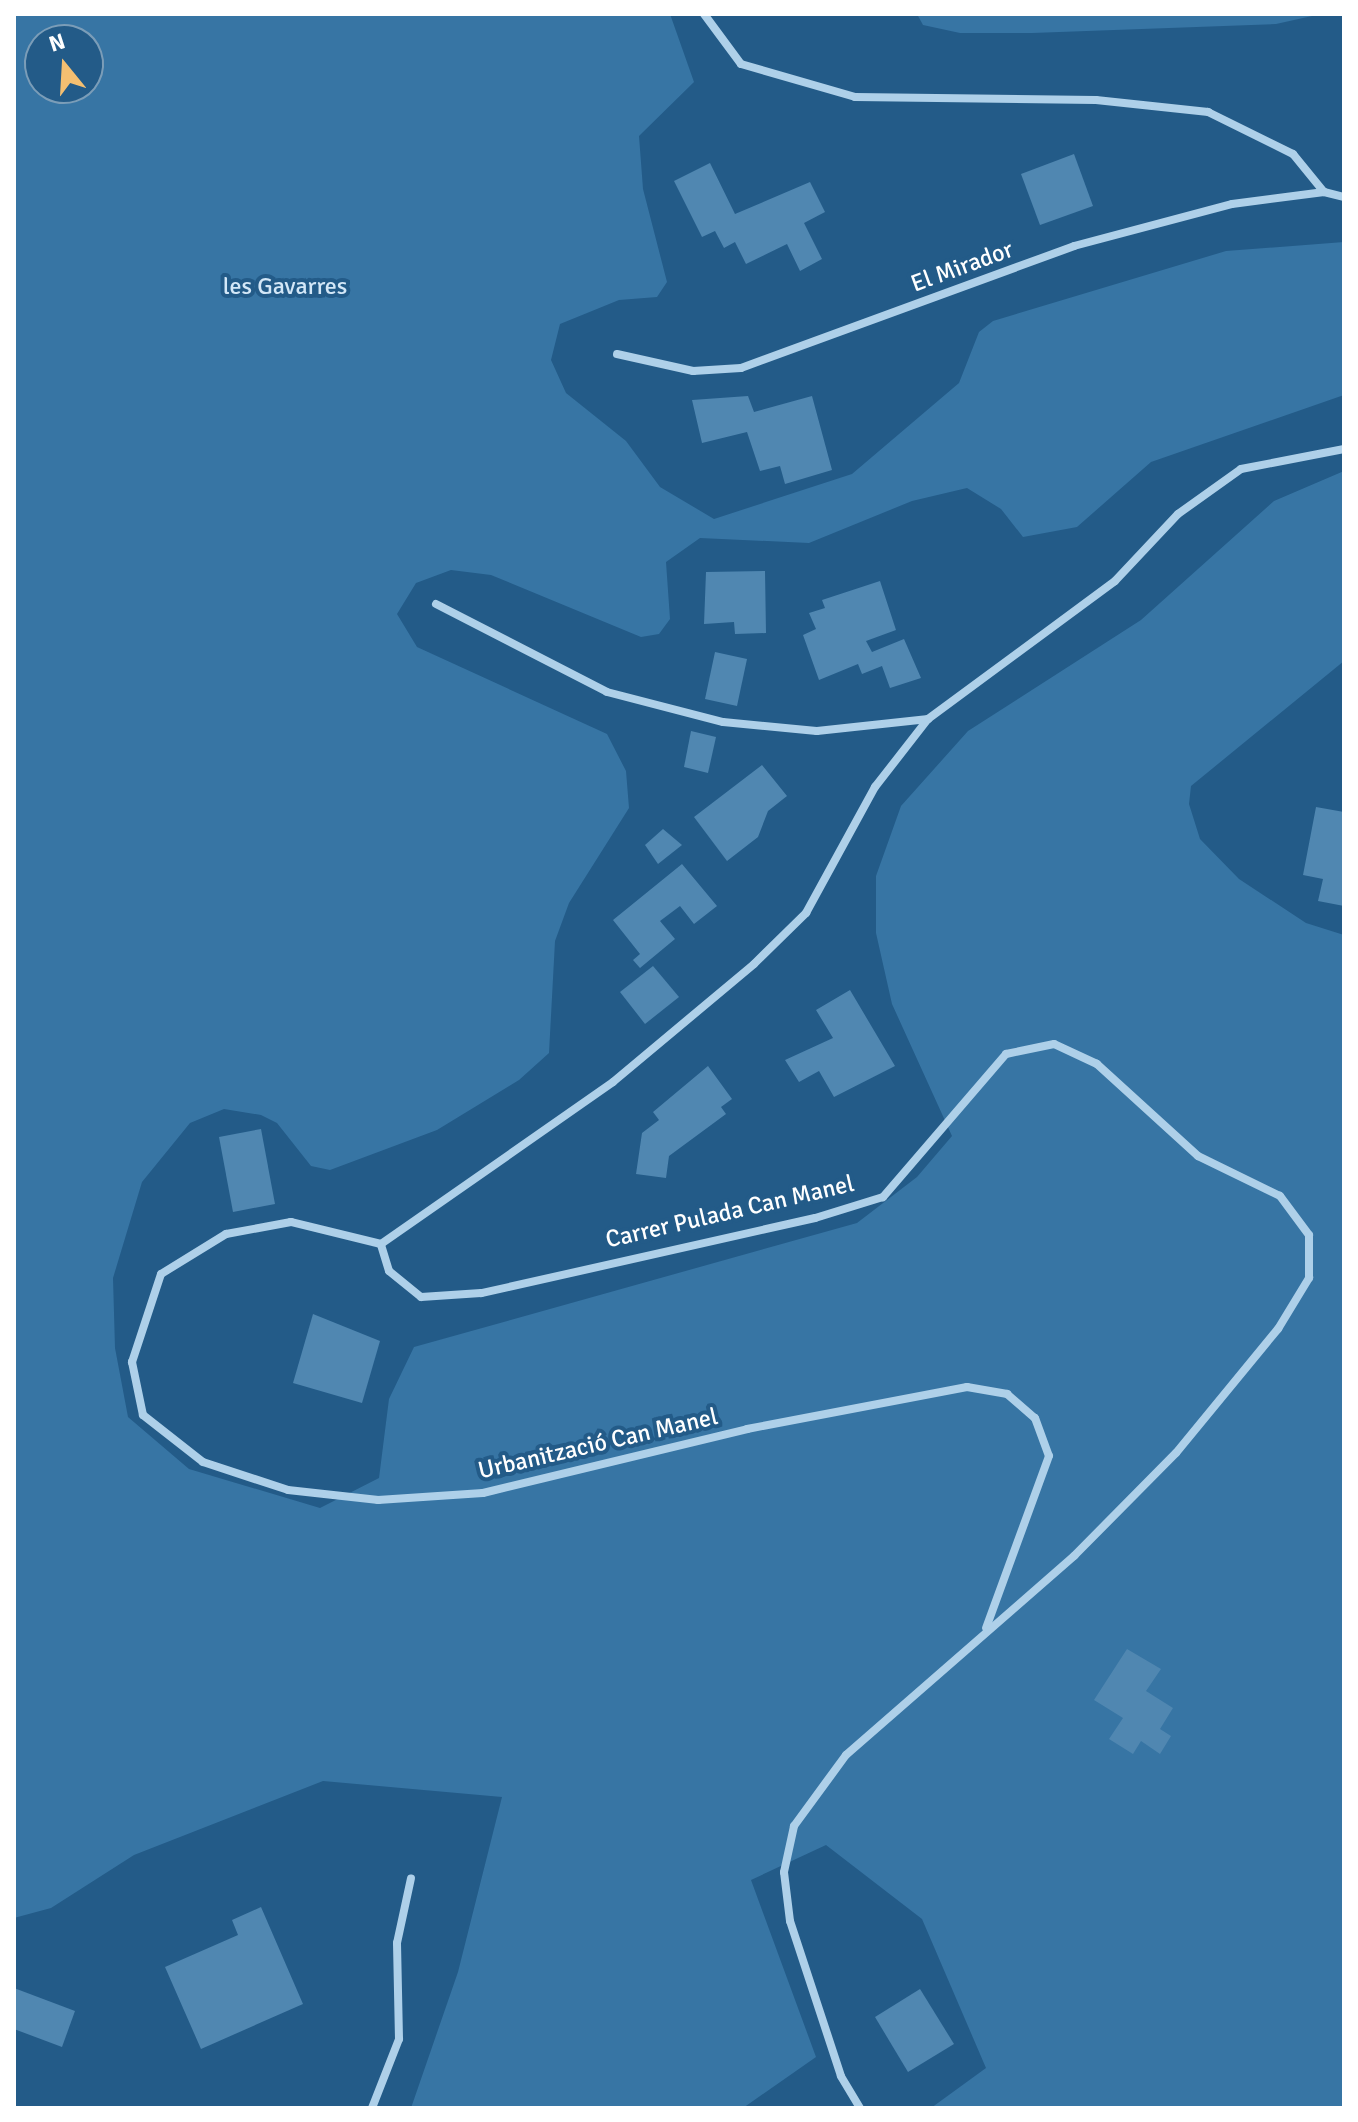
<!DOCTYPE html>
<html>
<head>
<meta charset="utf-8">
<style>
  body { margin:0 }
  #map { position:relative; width:1358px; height:2122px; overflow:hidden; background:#235b88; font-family:Signika,sans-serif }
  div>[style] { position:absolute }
  .green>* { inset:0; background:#3775a4 }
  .building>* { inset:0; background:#5087b1 }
  .street>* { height:8px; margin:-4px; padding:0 4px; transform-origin:4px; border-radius:4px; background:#aed0e9 }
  span { translate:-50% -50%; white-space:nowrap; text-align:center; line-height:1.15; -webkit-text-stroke:8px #235b88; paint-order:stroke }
  .street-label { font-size:24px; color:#fff }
  .park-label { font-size:24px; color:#d3e7f7 }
  .frame { position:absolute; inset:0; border:16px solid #fff; pointer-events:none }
  .north { position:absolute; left:24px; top:24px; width:80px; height:80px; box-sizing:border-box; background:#235b88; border:2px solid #7b9db8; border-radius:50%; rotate:342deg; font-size:22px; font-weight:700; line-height:32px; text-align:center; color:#fff }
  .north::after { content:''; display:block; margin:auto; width:28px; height:36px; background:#f4bf71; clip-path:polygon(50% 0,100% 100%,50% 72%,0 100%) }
</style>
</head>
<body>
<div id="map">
  <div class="green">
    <div style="clip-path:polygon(evenodd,14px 14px,670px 14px,694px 82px,639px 136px,643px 189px,667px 282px,657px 297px,619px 300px,560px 324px,551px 360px,566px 393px,626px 441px,660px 487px,714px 519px,852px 474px,959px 383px,979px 332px,993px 321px,1226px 251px,1344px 242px,1344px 395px,1151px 462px,1077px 527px,1023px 537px,1001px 509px,967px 488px,912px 501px,809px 543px,700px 538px,666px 562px,670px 619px,659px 634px,641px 637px,491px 575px,451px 570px,416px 583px,397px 614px,417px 647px,607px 734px,626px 771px,629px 808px,569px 903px,555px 941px,549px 1053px,519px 1080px,437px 1130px,330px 1170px,311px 1166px,277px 1123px,261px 1115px,224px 1109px,190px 1123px,142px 1182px,113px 1278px,115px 1348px,128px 1417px,189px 1469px,320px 1508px,379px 1478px,389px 1399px,414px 1347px,857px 1223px,917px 1177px,952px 1136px,892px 1004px,876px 933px,876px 876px,901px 806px,968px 731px,1141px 620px,1274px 501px,1344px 471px,1344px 661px,1191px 786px,1189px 804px,1200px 839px,1239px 879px,1306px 923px,1344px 935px,1344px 2108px,931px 2108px,986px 2068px,922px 1919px,826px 1845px,751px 1880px,816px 2057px,743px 2108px,411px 2108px,458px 1972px,502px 1797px,323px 1781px,134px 1855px,51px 1908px,14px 1918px,14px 14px,40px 40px,88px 40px,88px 88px,40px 88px,40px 40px)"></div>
    <div style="clip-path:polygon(917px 14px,1321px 14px,1276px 24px,1032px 33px,960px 33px,923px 25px)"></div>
  </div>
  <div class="building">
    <div style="clip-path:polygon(1074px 154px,1093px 206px,1040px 225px,1021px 174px)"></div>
    <div style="clip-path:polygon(710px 163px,735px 214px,810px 182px,825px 212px,804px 223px,822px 259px,800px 271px,787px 244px,746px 264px,735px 242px,724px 248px,715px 231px,702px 237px,674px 181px)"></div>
    <div style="clip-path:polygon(748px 396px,754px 412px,812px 396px,832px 470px,785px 484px,780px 466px,760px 471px,747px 432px,702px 443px,692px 400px)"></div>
    <div style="clip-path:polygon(765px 571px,766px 633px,735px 634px,734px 622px,704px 624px,706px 572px)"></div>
    <div style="clip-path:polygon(880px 581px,896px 630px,866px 641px,872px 652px,904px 639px,921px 678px,890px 688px,882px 666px,862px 674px,858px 664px,819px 680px,803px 635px,816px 629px,809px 613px,825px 608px,822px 600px)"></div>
    <div style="clip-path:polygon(715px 652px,747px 659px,737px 706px,705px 699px)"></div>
    <div style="clip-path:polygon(691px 731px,716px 737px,708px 773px,684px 767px)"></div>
    <div style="clip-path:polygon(762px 765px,787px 796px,768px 811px,758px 837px,727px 861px,694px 817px)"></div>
    <div style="clip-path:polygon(1316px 807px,1344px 812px,1344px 906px,1318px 901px,1323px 879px,1303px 875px)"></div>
    <div style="clip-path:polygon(663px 829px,682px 845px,658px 864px,645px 845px)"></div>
    <div style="clip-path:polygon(682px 864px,717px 906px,694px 924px,680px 906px,660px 921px,675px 939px,640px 968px,633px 960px,640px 954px,613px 920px)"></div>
    <div style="clip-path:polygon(653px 966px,679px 997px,645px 1024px,620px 992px)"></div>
    <div style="clip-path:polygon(850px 990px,895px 1066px,834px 1097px,819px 1071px,799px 1082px,785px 1060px,833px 1038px,816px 1010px)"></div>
    <div style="clip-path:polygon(708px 1066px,732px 1099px,721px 1107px,726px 1114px,669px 1156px,666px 1178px,636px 1174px,642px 1133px,659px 1120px,653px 1112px)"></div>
    <div style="clip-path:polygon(261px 1129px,275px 1204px,233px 1212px,219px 1137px)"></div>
    <div style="clip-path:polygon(313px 1314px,380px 1341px,362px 1403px,293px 1383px)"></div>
    <div style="clip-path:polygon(1127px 1649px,1161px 1669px,1146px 1691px,1173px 1708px,1160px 1729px,1171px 1736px,1160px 1754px,1141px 1741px,1133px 1754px,1109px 1739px,1123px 1718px,1094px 1700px)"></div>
    <div style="clip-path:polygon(261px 1907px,303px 2004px,201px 2049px,165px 1967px,238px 1935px,232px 1920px)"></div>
    <div style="clip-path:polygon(14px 1988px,75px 2011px,62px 2047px,14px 2029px)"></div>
    <div style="clip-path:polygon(920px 1989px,954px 2044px,908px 2072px,875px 2017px)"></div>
  </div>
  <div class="street">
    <div style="left:704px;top:14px;width:62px;rotate:53.5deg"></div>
    <div style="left:741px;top:64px;width:119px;rotate:16.1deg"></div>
    <div style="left:855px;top:97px;width:241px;rotate:0.7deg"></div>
    <div style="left:1096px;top:100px;width:113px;rotate:6.1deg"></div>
    <div style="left:1208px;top:112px;width:95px;rotate:26.3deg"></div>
    <div style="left:1293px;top:154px;width:49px;rotate:50.8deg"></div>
    <div style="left:1324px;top:192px;width:21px;rotate:14deg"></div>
    <div style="left:617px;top:354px;width:78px;rotate:12.6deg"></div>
    <div style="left:693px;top:371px;width:48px;rotate:-3.6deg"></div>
    <div style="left:741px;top:368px;width:355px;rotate:-20.1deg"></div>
    <div style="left:1074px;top:246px;width:163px;rotate:-14.9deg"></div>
    <div style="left:1232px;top:204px;width:93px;rotate:-7.4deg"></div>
    <div style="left:436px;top:604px;width:192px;rotate:27.2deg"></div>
    <div style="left:607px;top:692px;width:120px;rotate:14.5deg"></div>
    <div style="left:723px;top:722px;width:94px;rotate:5.5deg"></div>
    <div style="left:817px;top:731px;width:112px;rotate:-6.2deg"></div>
    <div style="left:381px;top:1244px;width:93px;rotate:-166.3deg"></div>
    <div style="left:291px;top:1222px;width:66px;rotate:169.5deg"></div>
    <div style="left:226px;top:1234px;width:76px;rotate:148.4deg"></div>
    <div style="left:161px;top:1274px;width:93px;rotate:108.2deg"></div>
    <div style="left:132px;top:1362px;width:54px;rotate:78.3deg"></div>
    <div style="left:143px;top:1415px;width:76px;rotate:38.1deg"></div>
    <div style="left:203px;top:1462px;width:89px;rotate:18.2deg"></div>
    <div style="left:288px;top:1490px;width:91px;rotate:6.3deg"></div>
    <div style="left:378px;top:1500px;width:105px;rotate:-3.8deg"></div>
    <div style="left:483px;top:1493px;width:272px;rotate:-13.6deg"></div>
    <div style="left:747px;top:1429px;width:224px;rotate:-10.8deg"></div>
    <div style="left:967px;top:1387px;width:41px;rotate:9.9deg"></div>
    <div style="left:1007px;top:1394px;width:37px;rotate:41deg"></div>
    <div style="left:1035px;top:1418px;width:40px;rotate:69.8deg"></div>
    <div style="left:1049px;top:1456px;width:183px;rotate:110.1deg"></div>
    <div style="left:372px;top:2108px;width:74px;rotate:-68.6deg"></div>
    <div style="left:399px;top:2039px;width:96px;rotate:-91.2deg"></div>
    <div style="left:397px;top:1943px;width:66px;rotate:-77.8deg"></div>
    <div style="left:860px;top:2108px;width:37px;rotate:-121deg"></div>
    <div style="left:841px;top:2076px;width:163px;rotate:-108.2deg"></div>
    <div style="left:790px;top:1921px;width:49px;rotate:-97deg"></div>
    <div style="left:784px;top:1872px;width:47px;rotate:-77.7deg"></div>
    <div style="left:794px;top:1826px;width:88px;rotate:-53.8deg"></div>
    <div style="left:846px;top:1755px;width:303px;rotate:-41.1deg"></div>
    <div style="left:1074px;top:1556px;width:145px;rotate:-45.3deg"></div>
    <div style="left:1176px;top:1453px;width:161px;rotate:-50.6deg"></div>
    <div style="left:1278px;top:1329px;width:60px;rotate:-58.7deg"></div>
    <div style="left:1309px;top:1278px;width:43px;rotate:-90deg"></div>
    <div style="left:1309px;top:1235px;width:49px;rotate:-126.6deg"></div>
    <div style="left:1280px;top:1196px;width:91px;rotate:-154deg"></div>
    <div style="left:1198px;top:1156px;width:137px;rotate:-137.7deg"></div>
    <div style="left:1097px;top:1064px;width:47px;rotate:-155.1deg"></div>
    <div style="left:1054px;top:1044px;width:49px;rotate:168.2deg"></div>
    <div style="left:1006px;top:1054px;width:189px;rotate:130.7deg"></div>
    <div style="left:883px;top:1197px;width:71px;rotate:162.8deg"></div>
    <div style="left:815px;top:1218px;width:342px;rotate:167.3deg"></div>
    <div style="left:481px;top:1293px;width:60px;rotate:176.2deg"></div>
    <div style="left:421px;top:1297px;width:41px;rotate:-140.9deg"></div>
    <div style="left:389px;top:1271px;width:28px;rotate:-107deg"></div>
    <div style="left:381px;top:1244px;width:283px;rotate:-34.9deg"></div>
    <div style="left:613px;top:1082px;width:184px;rotate:-39.9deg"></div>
    <div style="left:754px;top:964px;width:73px;rotate:-44.4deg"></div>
    <div style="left:806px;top:913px;width:144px;rotate:-61.3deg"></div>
    <div style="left:875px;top:787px;width:86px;rotate:-52.1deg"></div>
    <div style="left:928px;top:719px;width:232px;rotate:-36.4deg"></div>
    <div style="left:1115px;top:581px;width:92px;rotate:-46.8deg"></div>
    <div style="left:1178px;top:514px;width:77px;rotate:-35.5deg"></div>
    <div style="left:1241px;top:469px;width:105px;rotate:-11deg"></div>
  </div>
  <div class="street-label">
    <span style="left:962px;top:267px;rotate:-20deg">El Mirador</span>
    <span style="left:730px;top:1212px;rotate:-13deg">Carrer Pulada Can Manel</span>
    <span style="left:598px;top:1444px;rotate:-13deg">Urbanització Can Manel</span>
  </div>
  <div class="park-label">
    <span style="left:285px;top:287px">les Gavarres</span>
  </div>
  <div class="frame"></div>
  <div class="north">N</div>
</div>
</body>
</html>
